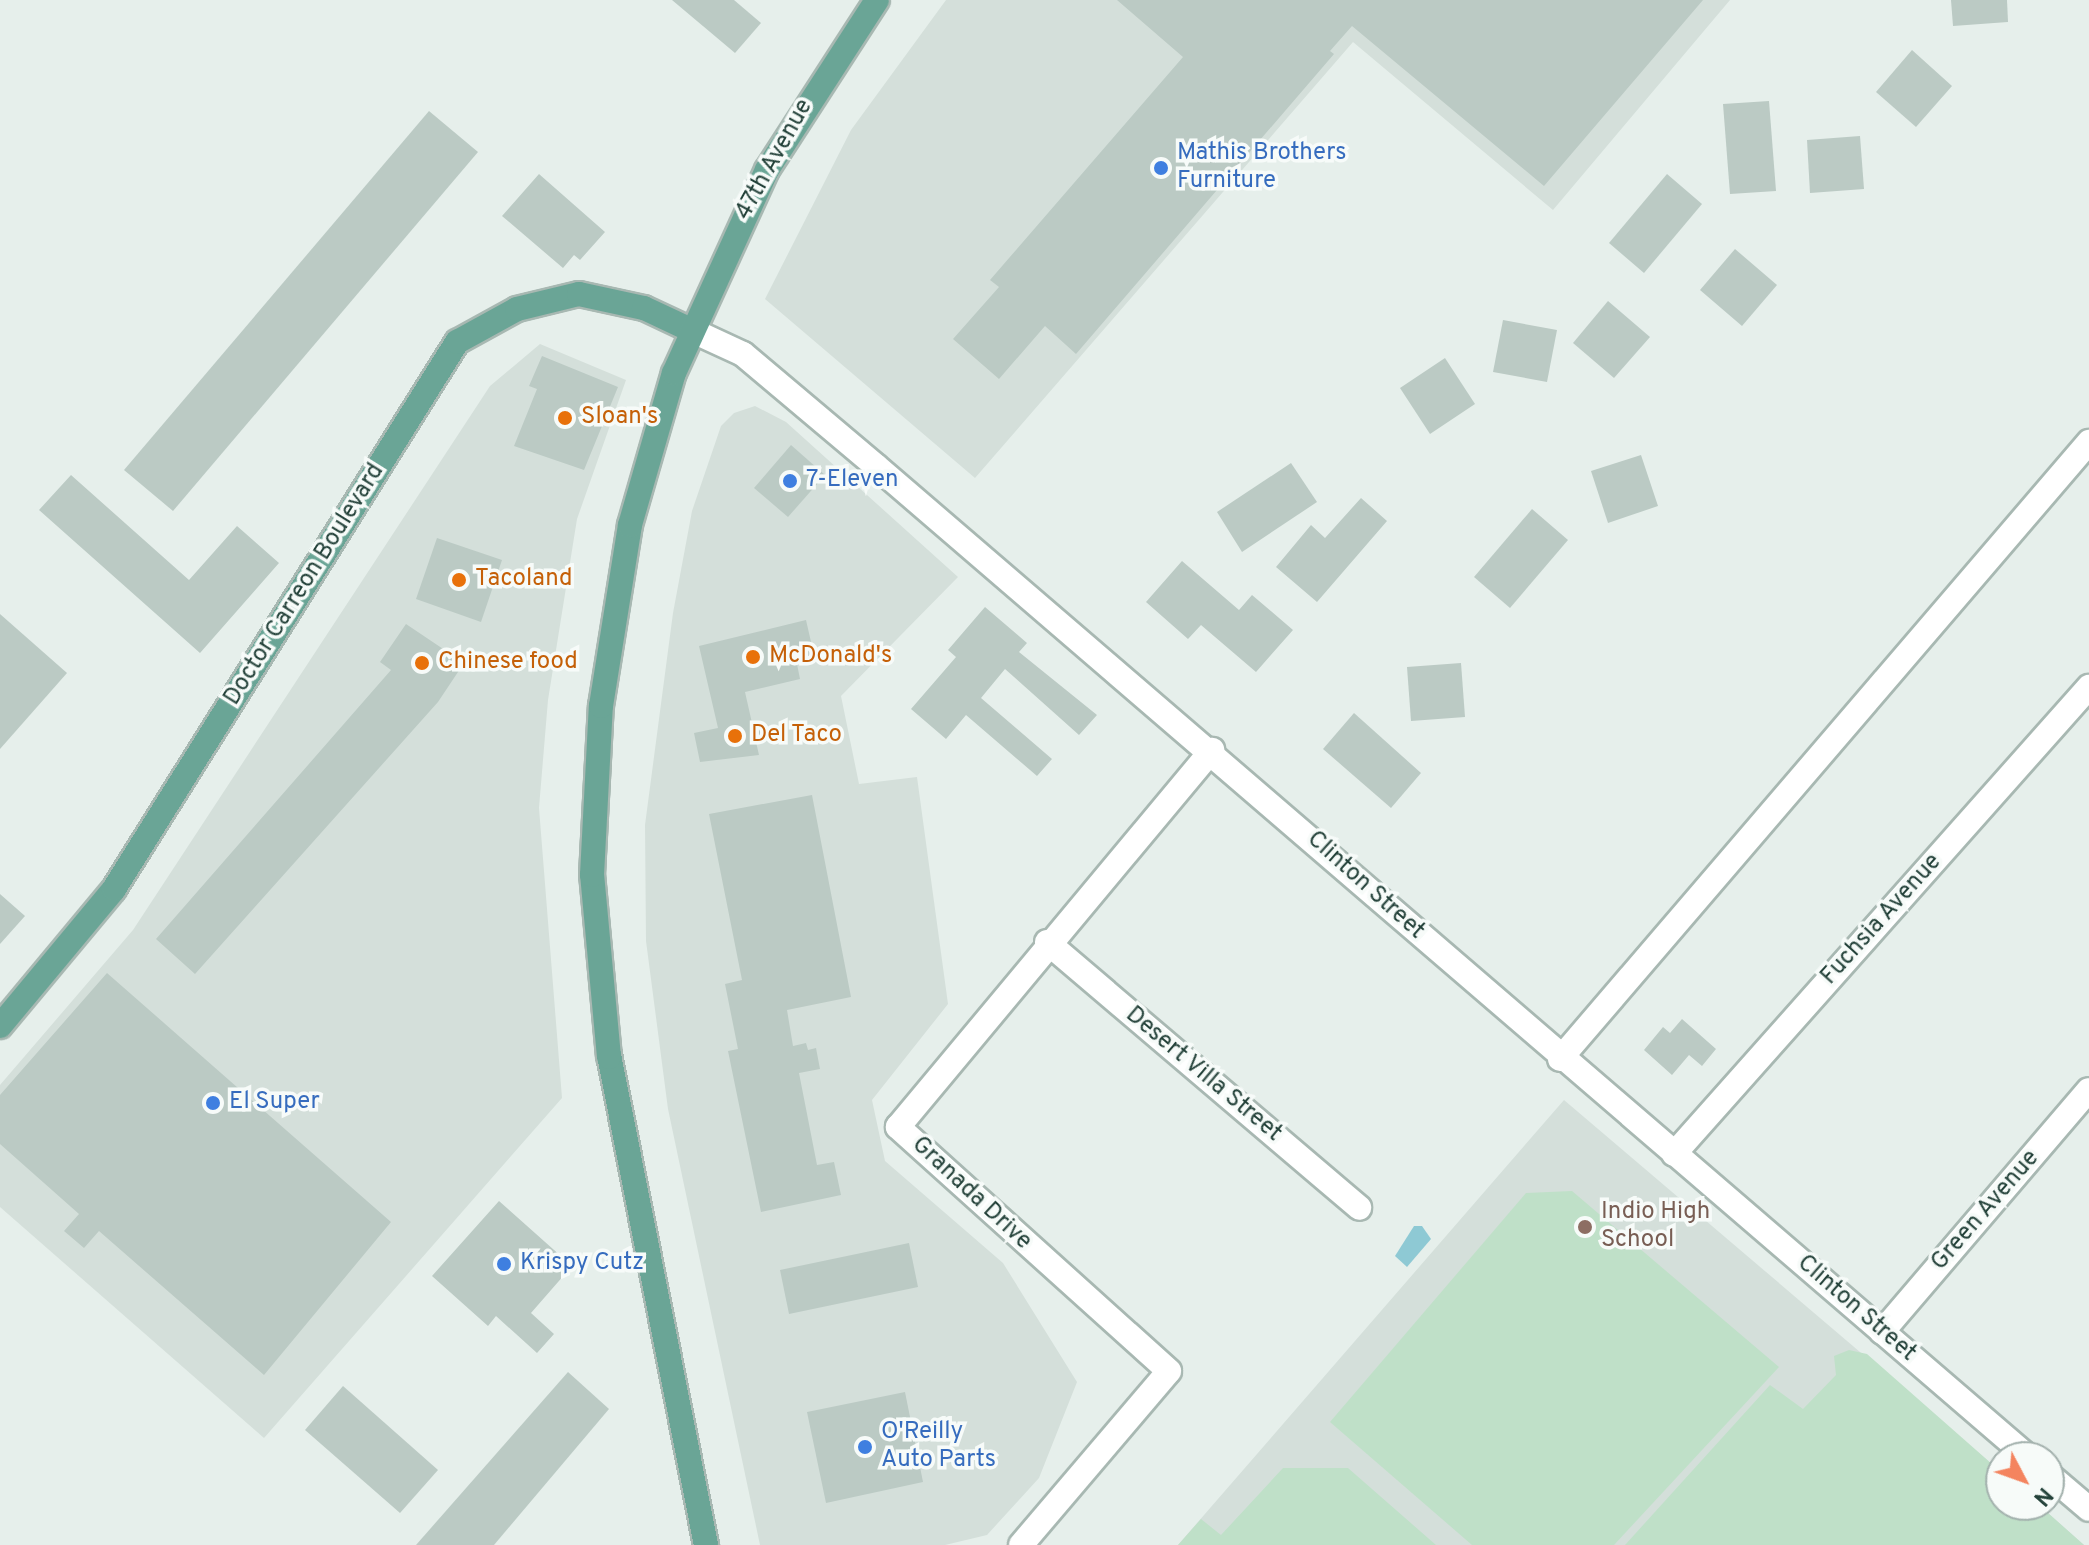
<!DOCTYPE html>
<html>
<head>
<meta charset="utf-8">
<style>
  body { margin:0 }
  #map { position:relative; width:2089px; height:1545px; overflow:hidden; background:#e6efeb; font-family:Overpass,sans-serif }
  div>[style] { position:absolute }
  .built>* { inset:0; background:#d4dfda }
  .green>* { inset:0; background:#bfe0c8 }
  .water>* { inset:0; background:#8ec9d4 }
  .building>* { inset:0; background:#bbcac4 }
  .roads { filter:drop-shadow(2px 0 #a8b8b2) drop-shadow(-2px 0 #a8b8b2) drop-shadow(0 2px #a8b8b2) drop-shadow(0 -2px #a8b8b2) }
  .minor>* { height:24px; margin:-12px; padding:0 12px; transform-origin:12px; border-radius:12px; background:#fff }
  .major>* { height:24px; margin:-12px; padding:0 12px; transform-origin:12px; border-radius:12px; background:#6aa596 }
  .dots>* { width:22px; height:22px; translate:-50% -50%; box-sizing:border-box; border:4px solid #f7fbf9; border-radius:50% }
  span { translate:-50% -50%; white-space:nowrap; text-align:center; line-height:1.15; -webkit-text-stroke:7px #f7fbf9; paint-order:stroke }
  .shop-label { font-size:24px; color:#366cbe }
  .left { translate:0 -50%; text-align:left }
  .street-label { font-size:24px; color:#24423a }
  .food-label { font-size:24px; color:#c56008 }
  .education-label { font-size:24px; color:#785e54 }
  .north { position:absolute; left:1985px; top:1441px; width:80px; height:80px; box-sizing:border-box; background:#f7fbf9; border:2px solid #a3b1ad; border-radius:50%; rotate:131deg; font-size:22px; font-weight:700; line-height:32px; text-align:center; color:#24423a }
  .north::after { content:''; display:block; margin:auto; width:28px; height:36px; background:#f4845f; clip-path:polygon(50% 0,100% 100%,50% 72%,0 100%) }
</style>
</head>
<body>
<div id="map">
  <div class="built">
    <div style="clip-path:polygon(946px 0,1730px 0,1553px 210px,1353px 42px,975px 478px,765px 299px,851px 130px)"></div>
    <div style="clip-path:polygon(540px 344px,626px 380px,577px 519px,548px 700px,539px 808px,562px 1098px,264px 1438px,0 1207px,0 1085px,133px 930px,490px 386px)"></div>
    <div style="clip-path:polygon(755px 406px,786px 422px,958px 577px,841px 696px,859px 784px,917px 777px,948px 1004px,872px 1100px,885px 1161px,1003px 1263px,1077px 1382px,1039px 1478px,987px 1535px,945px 1545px,760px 1545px,668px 1109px,646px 941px,645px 825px,673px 613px,692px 511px,721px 426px,734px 413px)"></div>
    <div style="clip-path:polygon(1564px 1100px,2001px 1472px,2001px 1505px,2039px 1505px,2084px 1545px,1178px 1545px)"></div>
  </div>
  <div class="green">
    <div style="clip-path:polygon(1572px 1191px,1779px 1367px,1614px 1545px,1472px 1545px,1330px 1422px,1526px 1193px)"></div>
    <div style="clip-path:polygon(1849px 1350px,1867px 1354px,2001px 1472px,2001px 1505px,2039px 1505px,2084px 1545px,1625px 1545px,1770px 1385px,1803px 1409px,1836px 1375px,1834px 1356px)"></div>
    <div style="clip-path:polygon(1283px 1468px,1348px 1468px,1436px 1545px,1178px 1545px,1201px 1519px,1221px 1535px)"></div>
  </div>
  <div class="water">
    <div style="clip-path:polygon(1414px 1226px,1422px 1226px,1431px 1239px,1407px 1267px,1395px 1256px)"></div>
  </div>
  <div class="building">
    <div style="clip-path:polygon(672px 0,734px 0,761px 23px,735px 53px)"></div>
    <div style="clip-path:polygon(1117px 0,1703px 0,1544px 186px,1352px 26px,1330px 51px,1334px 54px,1076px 354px,1045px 326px,999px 379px,953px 339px,999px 287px,990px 280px,1183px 57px)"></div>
    <div style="clip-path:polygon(1951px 0,2007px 0,2008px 22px,1953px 26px)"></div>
    <div style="clip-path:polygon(1912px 50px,1952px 86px,1916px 127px,1876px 92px)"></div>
    <div style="clip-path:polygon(1769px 101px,1776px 191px,1730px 194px,1723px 104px)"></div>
    <div style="clip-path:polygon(429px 111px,478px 152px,173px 511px,124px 470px)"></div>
    <div style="clip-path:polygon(1860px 136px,1864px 189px,1810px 193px,1807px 140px)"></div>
    <div style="clip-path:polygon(539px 174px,605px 232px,580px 260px,574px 255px,563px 268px,502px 216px)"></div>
    <div style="clip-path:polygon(1667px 174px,1702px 204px,1644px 273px,1609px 243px)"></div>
    <div style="clip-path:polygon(1735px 249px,1777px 285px,1742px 326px,1700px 290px)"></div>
    <div style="clip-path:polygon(1608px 301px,1650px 337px,1614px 378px,1573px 343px)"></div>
    <div style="clip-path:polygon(1503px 320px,1557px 330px,1547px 382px,1493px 372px)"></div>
    <div style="clip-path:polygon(542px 356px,618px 387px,584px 470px,514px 446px,537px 389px,529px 386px)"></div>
    <div style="clip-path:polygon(1445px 358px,1475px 404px,1430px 434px,1400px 388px)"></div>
    <div style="clip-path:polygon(791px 445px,825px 475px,788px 517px,754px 488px)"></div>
    <div style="clip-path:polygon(1641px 455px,1658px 506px,1608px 523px,1591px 471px)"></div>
    <div style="clip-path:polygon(1291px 463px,1317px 502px,1242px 552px,1217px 512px)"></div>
    <div style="clip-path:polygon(71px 475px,189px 580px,237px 526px,279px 563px,200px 653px,39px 510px)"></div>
    <div style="clip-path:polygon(1361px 498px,1387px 521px,1317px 602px,1276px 567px,1311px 525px,1325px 538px)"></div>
    <div style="clip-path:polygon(1532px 509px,1568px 540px,1510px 608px,1474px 577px)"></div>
    <div style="clip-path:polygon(437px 538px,502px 560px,481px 622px,416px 599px)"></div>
    <div style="clip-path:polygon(1182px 561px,1239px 610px,1252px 595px,1293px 630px,1256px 672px,1201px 625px,1188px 639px,1146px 602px)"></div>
    <div style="clip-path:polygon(985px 607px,1027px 643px,1019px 652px,1097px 715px,1079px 735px,1005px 669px,981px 698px,1052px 759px,1037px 776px,966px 715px,946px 739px,911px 709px,956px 657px,948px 650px)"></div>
    <div style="clip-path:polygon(0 614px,67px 673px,0 749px)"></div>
    <div style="clip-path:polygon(806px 620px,814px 655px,796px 659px,800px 679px,745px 692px,752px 723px,760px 722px,764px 741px,756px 742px,759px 755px,700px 762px,694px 733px,718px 728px,699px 646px)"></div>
    <div style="clip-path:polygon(406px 624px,464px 663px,438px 702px,195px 974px,156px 939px,391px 670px,380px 662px)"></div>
    <div style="clip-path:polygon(1461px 663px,1465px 717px,1411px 721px,1407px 667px)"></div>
    <div style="clip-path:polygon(1354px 713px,1421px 773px,1391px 808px,1323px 749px)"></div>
    <div style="clip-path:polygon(812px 795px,851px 997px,787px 1010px,793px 1046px,806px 1043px,808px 1050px,816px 1048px,820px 1069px,799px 1073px,817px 1165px,834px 1162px,841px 1195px,761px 1212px,728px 1051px,738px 1049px,725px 984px,742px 980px,709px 814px)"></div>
    <div style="clip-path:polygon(0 894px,25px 916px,0 944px)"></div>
    <div style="clip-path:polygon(107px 973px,391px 1222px,264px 1375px,99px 1231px,84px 1248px,64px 1231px,79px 1214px,0 1144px,0 1095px)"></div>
    <div style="clip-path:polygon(1682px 1019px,1716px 1049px,1702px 1066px,1689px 1055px,1672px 1075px,1644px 1050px,1663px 1027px,1670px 1033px)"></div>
    <div style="clip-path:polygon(499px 1201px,572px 1266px,531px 1313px,554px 1334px,537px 1353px,496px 1316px,488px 1326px,432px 1276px)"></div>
    <div style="clip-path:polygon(909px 1243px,918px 1287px,789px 1314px,780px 1270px)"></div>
    <div style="clip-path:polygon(568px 1372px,609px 1409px,494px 1545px,416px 1545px)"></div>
    <div style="clip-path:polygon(343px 1386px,438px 1470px,400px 1513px,305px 1430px)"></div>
    <div style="clip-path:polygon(905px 1392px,923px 1482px,826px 1503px,807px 1412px)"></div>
  </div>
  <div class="roads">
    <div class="minor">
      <div style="left:691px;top:330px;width:57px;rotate:24.8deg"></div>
      <div style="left:743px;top:354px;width:174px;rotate:40.1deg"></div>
      <div style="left:876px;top:466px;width:1520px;rotate:40.7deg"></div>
      <div style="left:1047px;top:942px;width:410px;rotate:40.4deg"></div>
      <div style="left:1560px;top:1059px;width:813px;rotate:-49.39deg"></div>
      <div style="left:1674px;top:1154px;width:625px;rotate:-48.37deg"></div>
      <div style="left:1882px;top:1332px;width:318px;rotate:-49.5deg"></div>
      <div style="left:2049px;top:1475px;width:52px;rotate:40.4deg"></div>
      <div style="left:1021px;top:1545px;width:228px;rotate:-49.6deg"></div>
      <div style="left:1169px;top:1371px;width:365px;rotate:-138deg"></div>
      <div style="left:898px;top:1127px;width:491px;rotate:-50.2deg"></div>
    </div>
    <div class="major">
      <div style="left:0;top:1026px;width:178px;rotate:-50.2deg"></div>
      <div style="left:114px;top:889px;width:646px;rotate:-57.91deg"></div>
      <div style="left:457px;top:342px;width:68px;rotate:-28.8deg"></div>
      <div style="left:517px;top:309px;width:64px;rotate:-13.6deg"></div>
      <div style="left:579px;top:294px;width:66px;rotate:12.2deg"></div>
      <div style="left:644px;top:308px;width:52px;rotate:25.1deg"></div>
      <div style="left:706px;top:1545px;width:498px;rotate:-101.2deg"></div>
      <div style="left:609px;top:1057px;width:183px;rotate:-95.3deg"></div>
      <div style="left:592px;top:875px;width:169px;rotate:-87deg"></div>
      <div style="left:601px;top:706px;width:183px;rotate:-80.9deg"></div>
      <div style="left:630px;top:525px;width:158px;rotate:-73.9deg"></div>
      <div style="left:674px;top:373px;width:223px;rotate:-65.4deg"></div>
      <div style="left:767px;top:170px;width:202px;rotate:-57.1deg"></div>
    </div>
  </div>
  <div class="dots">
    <div style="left:1161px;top:168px;background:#3f7fe0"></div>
    <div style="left:565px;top:418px;background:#e8710a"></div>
    <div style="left:790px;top:481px;background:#3f7fe0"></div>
    <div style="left:459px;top:580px;background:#e8710a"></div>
    <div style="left:753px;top:657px;background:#e8710a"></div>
    <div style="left:422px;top:663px;background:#e8710a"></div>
    <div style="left:735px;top:736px;background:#e8710a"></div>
    <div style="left:213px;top:1103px;background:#3f7fe0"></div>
    <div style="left:1585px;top:1227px;background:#8d6e63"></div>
    <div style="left:504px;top:1264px;background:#3f7fe0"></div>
    <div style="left:865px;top:1447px;background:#3f7fe0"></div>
  </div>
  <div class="shop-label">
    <span class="left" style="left:1177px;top:168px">Mathis Brothers<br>Furniture</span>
    <span class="left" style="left:806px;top:481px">7-Eleven</span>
    <span class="left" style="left:229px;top:1103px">El Super</span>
    <span class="left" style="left:520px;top:1264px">Krispy Cutz</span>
    <span class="left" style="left:881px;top:1447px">O'Reilly<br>Auto Parts</span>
  </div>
  <div class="street-label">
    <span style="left:775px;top:160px;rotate:-61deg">47th Avenue</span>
    <span style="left:305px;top:585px;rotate:-58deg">Doctor Carreon Boulevard</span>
    <span style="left:1365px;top:886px;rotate:42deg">Clinton Street</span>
    <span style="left:1882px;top:920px;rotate:-48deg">Fuchsia Avenue</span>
    <span style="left:1203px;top:1075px;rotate:40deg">Desert Villa Street</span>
    <span style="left:971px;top:1194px;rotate:43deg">Granada Drive</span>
    <span style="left:1986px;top:1211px;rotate:-49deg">Green Avenue</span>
    <span style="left:1856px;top:1309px;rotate:41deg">Clinton Street</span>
  </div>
  <div class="food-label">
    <span class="left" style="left:581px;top:418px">Sloan's</span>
    <span class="left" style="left:475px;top:580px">Tacoland</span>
    <span class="left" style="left:769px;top:657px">McDonald's</span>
    <span class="left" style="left:438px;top:663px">Chinese food</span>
    <span class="left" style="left:751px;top:736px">Del Taco</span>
  </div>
  <div class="education-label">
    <span class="left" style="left:1601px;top:1227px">Indio High<br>School</span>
  </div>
  <div class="north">N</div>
</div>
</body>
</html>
